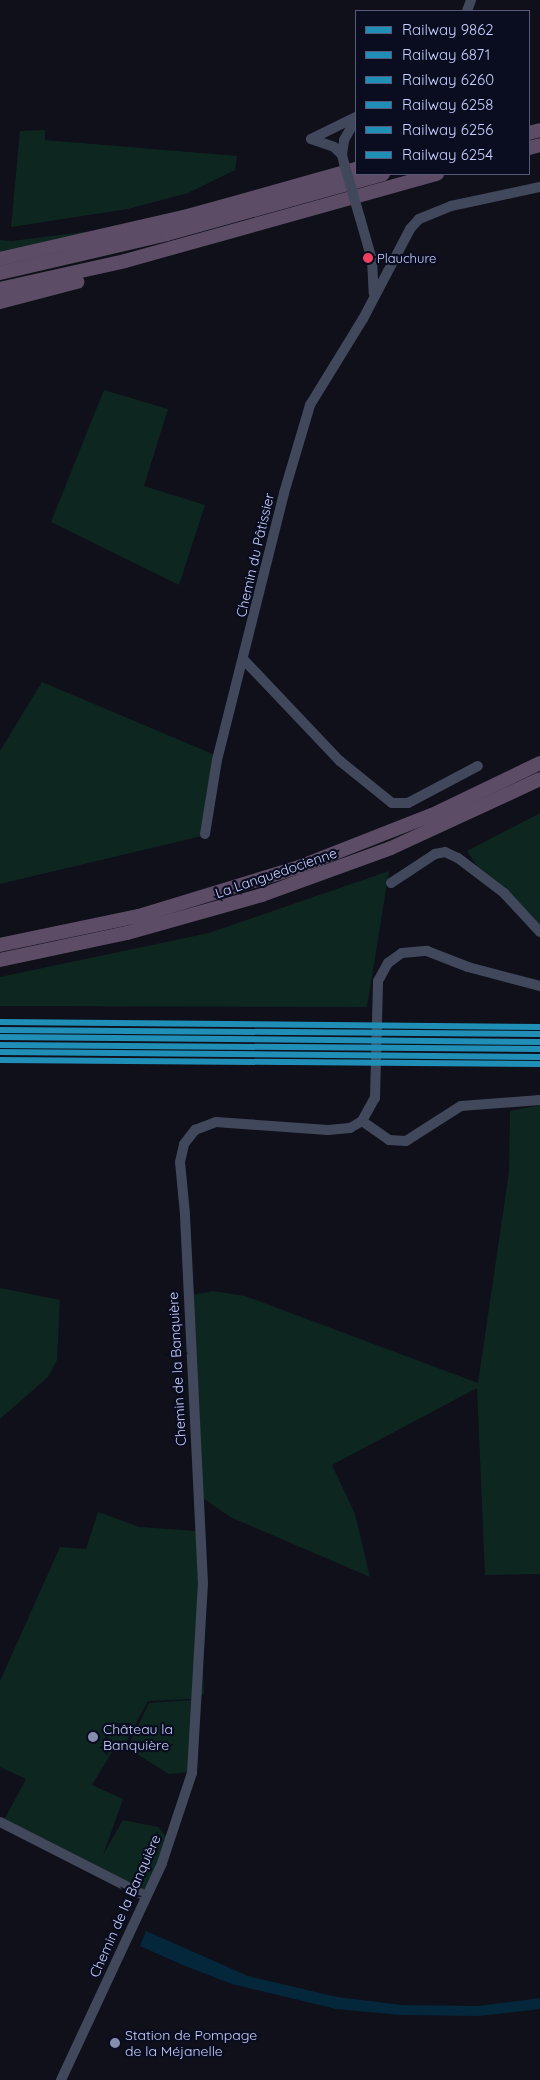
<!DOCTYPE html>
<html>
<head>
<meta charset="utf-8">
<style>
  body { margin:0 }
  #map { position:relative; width:540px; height:2080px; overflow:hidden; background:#0f101a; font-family:Quicksand,sans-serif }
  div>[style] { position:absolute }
  .green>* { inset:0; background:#0d2620 }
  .water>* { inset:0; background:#05273b }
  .minor>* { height:10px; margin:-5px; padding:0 5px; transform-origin:5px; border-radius:5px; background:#42485c }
  .highway>* { height:14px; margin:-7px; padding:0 7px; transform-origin:7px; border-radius:7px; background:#5c4c66 }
  .minor-bridge>* { height:10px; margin:-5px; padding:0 5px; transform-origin:5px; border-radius:5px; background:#42485c }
  .rail-1>* { height:6px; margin:-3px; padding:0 3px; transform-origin:3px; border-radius:3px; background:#208fb8 }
  .rail-2>* { height:6px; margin:-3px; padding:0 3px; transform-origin:3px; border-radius:3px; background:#208fb8 }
  .rail-3>* { height:6px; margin:-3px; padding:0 3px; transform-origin:3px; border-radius:3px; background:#208fb8 }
  .rail-4>* { height:6px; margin:-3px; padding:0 3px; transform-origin:3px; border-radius:3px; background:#208fb8 }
  .rail-5>* { height:6px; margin:-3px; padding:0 3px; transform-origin:3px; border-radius:3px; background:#208fb8 }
  .rail-6>* { height:6px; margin:-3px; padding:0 3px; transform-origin:3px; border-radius:3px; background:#208fb8 }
  .dots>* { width:14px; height:14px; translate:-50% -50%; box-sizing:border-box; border:2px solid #0a0c1f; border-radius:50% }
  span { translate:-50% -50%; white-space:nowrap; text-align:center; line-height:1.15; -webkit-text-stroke:4.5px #0a0c1f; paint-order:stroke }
  .bus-label { font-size:13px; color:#c8d1ff }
  .left { translate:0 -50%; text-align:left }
  .street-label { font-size:14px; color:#c8d1ff }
  .poi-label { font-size:14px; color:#c8d1ff }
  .legend { position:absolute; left:355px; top:10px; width:175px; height:165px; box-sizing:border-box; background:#0a0c1f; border:1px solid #565b79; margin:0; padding:6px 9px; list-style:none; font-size:15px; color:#c8d1ff }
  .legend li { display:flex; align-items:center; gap:10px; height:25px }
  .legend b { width:25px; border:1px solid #565b79 }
</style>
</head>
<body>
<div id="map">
  <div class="green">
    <div style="clip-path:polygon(45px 130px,45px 140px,237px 156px,235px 170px,188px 193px,128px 209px,11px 227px,20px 131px)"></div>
    <div style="clip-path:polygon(84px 232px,84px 236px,0 253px,0 240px,12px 241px)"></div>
    <div style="clip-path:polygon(104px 390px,168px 409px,144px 486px,205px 505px,179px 585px,51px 522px)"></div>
    <div style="clip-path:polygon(42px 682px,215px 755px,202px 836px,0 884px,0 751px)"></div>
    <div style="clip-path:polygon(540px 813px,540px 928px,481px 872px,467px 851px)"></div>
    <div style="clip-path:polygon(389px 871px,367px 1007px,0 1006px,0 977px,209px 933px)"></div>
    <div style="clip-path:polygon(540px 1105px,540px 1574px,485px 1575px,477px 1388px,332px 1465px,355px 1514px,370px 1577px,230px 1517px,203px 1498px,192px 1295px,213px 1291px,245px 1296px,478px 1383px,509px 1172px,510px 1111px)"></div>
    <div style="clip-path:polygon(0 1288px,60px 1300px,57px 1360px,48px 1377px,0 1419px)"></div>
    <div style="clip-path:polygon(98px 1512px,140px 1527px,196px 1531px,204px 1693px,194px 1705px,191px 1699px,148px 1701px,124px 1746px,118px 1742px,92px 1785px,123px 1799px,103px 1855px,123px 1820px,158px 1827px,170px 1841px,144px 1890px,4px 1820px,26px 1779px,0 1767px,0 1681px,60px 1547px,86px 1549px)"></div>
    <div style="clip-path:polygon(191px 1700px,190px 1772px,169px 1774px,127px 1748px,149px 1703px)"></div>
  </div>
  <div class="water">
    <div style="clip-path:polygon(146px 1931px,248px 1976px,337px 1997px,402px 2005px,478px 2006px,540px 1998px,540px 2009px,479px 2016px,401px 2015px,336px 2009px,232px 1984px,185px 1966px,140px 1946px)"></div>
  </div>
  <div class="minor">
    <div style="left:467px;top:11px;width:12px;rotate:-70deg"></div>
    <div style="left:311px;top:139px;width:50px;rotate:-26.1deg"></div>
    <div style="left:311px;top:139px;width:24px;rotate:19deg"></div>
    <div style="left:334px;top:147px;width:11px;rotate:45deg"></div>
    <div style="left:344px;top:163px;width:8px;rotate:-104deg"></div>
    <div style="left:342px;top:155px;width:15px;rotate:-82deg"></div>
    <div style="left:344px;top:140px;width:24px;rotate:-60deg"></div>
    <div style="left:360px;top:218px;width:44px;rotate:74.1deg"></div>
    <div style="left:372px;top:260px;width:33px;rotate:87deg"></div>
    <div style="left:244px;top:660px;width:139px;rotate:46.5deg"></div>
    <div style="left:340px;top:761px;width:67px;rotate:38.9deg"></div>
    <div style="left:392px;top:803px;width:16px"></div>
    <div style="left:408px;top:803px;width:79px;rotate:-27.9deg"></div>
    <div style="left:205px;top:834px;width:75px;rotate:-80.8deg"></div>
    <div style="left:217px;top:760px;width:275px;rotate:-75.9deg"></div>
    <div style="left:284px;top:493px;width:92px;rotate:-73.5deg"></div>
    <div style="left:310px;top:405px;width:101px;rotate:-58.4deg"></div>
    <div style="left:363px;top:319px;width:102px;rotate:-62.4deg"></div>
    <div style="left:410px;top:229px;width:13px;rotate:-48deg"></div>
    <div style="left:419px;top:219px;width:35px;rotate:-22deg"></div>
    <div style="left:451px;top:206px;width:91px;rotate:-12.1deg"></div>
    <div style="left:391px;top:883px;width:53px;rotate:-33.4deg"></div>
    <div style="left:435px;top:854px;width:10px;rotate:-11deg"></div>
    <div style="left:445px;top:852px;width:14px;rotate:25deg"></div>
    <div style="left:458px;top:858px;width:58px;rotate:37.3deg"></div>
    <div style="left:504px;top:893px;width:53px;rotate:47.3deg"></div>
    <div style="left:362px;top:1121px;width:33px;rotate:35deg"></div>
    <div style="left:389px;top:1140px;width:17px;rotate:3deg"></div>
    <div style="left:406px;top:1141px;width:65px;rotate:-32.5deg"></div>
    <div style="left:461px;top:1106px;width:79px;rotate:-4.3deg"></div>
    <div style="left:0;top:1822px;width:164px;rotate:26.9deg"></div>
    <div style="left:61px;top:2080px;width:239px;rotate:-65deg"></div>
    <div style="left:162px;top:1863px;width:95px;rotate:-71.6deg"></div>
    <div style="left:192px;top:1773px;width:189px;rotate:-86.7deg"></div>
    <div style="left:203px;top:1584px;width:370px;rotate:-92.8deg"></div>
    <div style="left:185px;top:1214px;width:52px;rotate:-95.5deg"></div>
    <div style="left:180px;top:1162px;width:18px;rotate:-77deg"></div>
    <div style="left:184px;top:1144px;width:18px;rotate:-52deg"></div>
    <div style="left:195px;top:1130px;width:22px;rotate:-21deg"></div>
    <div style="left:216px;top:1122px;width:112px;rotate:4.1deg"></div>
    <div style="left:328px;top:1130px;width:22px;rotate:-5deg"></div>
    <div style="left:350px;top:1128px;width:14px;rotate:-30deg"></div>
    <div style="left:362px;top:1121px;width:26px;rotate:-61deg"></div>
    <div style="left:375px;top:1098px;width:117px;rotate:-88.5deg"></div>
    <div style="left:378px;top:981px;width:21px;rotate:-61deg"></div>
    <div style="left:388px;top:963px;width:17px;rotate:-36deg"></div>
    <div style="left:402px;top:953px;width:25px;rotate:-5deg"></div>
    <div style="left:427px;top:951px;width:44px;rotate:21.3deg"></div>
    <div style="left:468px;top:967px;width:74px;rotate:14.8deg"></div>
  </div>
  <div class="highway">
    <div style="left:529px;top:133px;width:11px;rotate:-15deg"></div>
    <div style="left:529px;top:148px;width:11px;rotate:-15deg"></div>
    <div style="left:0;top:259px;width:189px;rotate:-12.9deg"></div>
    <div style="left:184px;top:217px;width:179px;rotate:-15.6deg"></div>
    <div style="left:0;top:273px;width:171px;rotate:-13.1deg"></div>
    <div style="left:167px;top:234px;width:224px;rotate:-15.5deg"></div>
    <div style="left:0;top:289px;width:128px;rotate:-12.6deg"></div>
    <div style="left:125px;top:261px;width:324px;rotate:-15.6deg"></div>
    <div style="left:0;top:302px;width:80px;rotate:-14.6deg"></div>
    <div style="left:0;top:945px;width:142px;rotate:-11.8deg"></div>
    <div style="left:139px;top:916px;width:167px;rotate:-17deg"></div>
    <div style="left:299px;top:867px;width:143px;rotate:-21.4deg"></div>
    <div style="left:432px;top:815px;width:120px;rotate:-25.7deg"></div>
    <div style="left:0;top:960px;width:130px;rotate:-12deg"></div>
    <div style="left:127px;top:933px;width:140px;rotate:-15.7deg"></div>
    <div style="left:262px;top:895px;width:137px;rotate:-20deg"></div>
    <div style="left:391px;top:848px;width:164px;rotate:-24.8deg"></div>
  </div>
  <div class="minor-bridge">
    <div style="left:344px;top:163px;width:57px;rotate:73.8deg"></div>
  </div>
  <div class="rail-1">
    <div style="left:0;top:1037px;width:540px;rotate:0.53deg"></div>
  </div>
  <div class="rail-2">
    <div style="left:0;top:1045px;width:540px;rotate:0.42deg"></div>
  </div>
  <div class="rail-3">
    <div style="left:0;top:1030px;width:540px;rotate:0.42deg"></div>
  </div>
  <div class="rail-4">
    <div style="left:0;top:1052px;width:540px;rotate:0.53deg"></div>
  </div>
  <div class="rail-5">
    <div style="left:0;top:1022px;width:540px;rotate:0.53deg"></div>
  </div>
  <div class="rail-6">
    <div style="left:0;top:1060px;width:540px;rotate:0.42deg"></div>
  </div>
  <div class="dots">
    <div style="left:368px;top:258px;background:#f24062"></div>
    <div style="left:93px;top:1737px;background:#878daf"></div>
    <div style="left:115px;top:2043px;background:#878daf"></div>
  </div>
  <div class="bus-label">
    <span class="left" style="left:377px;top:258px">Plauchure</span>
  </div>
  <div class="street-label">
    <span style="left:255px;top:555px;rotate:-77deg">Chemin du Pâtissier</span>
    <span style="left:276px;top:873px;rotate:-19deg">La Languedocienne</span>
    <span style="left:177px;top:1369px;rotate:-93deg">Chemin de la Banquière</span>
    <span style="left:125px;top:1906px;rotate:-66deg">Chemin de la Banquière</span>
  </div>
  <div class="poi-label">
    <span class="left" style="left:103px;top:1737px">Château la<br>Banquière</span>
    <span class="left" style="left:125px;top:2043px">Station de Pompage<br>de la Méjanelle</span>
  </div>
  <ul class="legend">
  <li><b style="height:6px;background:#208fb8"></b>Railway 9862</li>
  <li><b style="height:6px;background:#208fb8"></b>Railway 6871</li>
  <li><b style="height:6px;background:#208fb8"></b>Railway 6260</li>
  <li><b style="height:6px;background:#208fb8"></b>Railway 6258</li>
  <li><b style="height:6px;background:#208fb8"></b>Railway 6256</li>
  <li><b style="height:6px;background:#208fb8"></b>Railway 6254</li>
  </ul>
</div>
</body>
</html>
